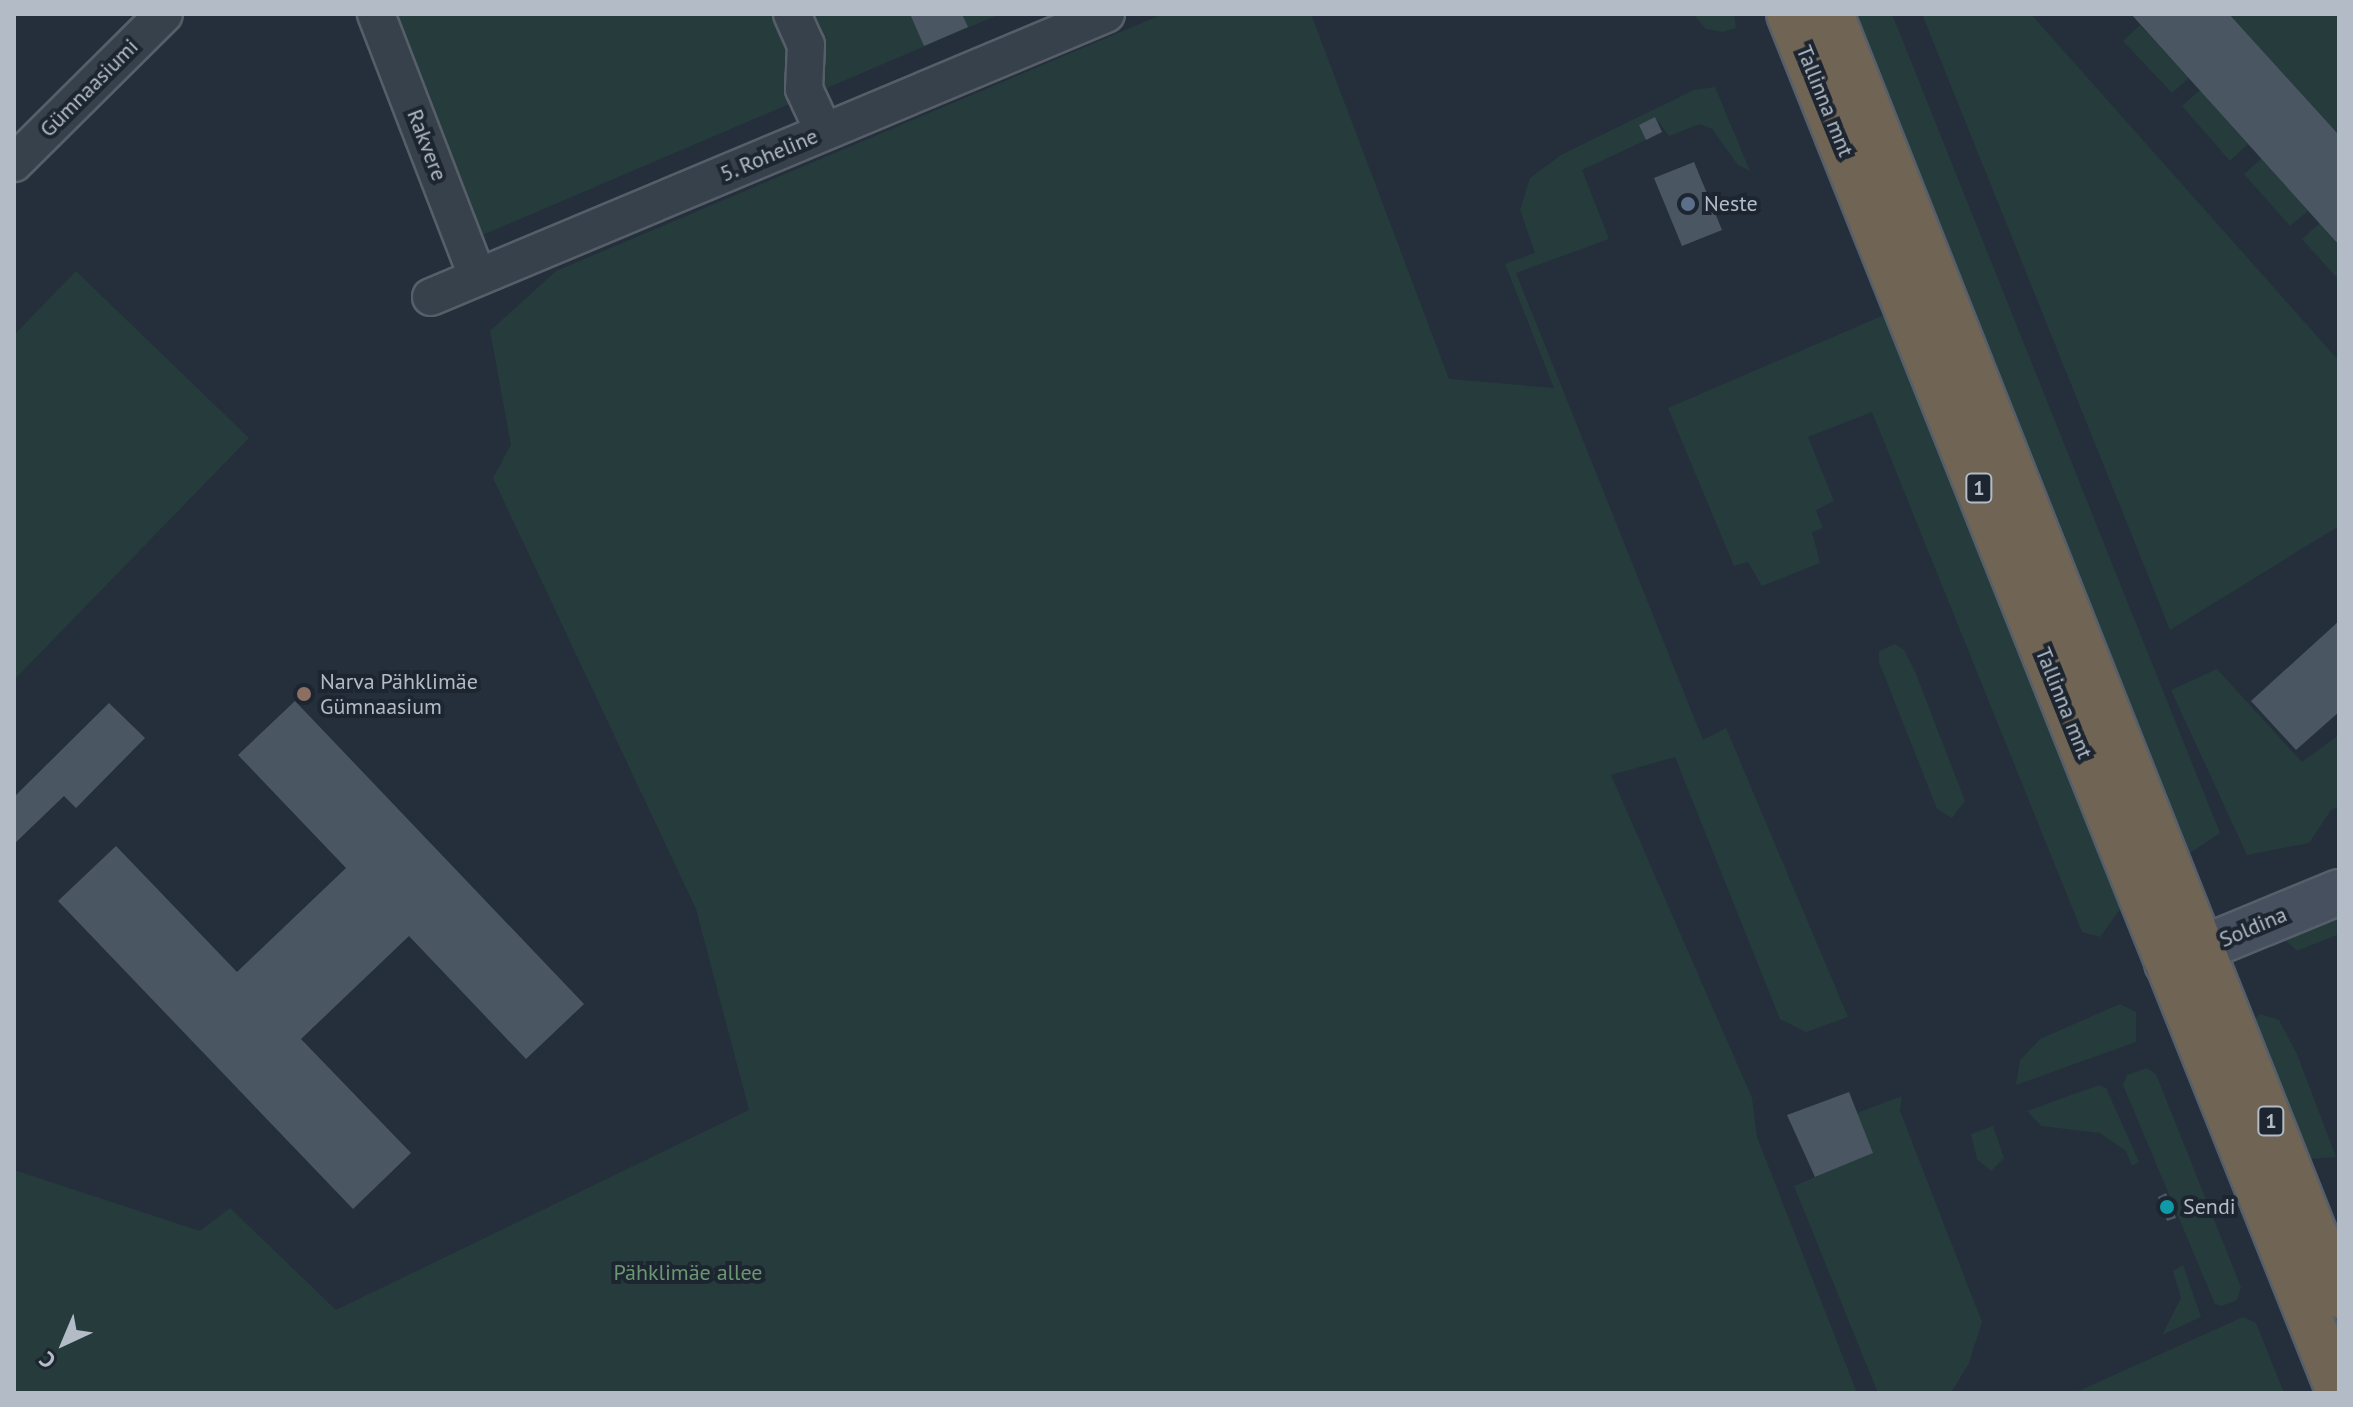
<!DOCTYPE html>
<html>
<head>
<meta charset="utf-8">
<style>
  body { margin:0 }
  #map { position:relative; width:2353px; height:1407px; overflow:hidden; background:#242f3b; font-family:"PT Sans",sans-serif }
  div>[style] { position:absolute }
  .green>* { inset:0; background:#263b3c }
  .building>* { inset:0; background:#4a5763 }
  .roads { filter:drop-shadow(2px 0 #565f69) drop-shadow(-2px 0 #565f69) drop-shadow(0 2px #565f69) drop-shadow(0 -2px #565f69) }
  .street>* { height:36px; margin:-18px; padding:0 18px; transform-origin:18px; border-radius:18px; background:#37414b }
  .secondary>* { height:44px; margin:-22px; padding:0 22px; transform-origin:22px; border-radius:22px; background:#46505e }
  .highway>* { height:44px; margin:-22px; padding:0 22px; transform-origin:22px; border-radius:22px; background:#706455 }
  .dots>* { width:22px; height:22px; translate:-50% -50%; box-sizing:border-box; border:4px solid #1d2630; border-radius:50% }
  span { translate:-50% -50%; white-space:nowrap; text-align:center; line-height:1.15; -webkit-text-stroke:8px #1d2630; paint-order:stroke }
  .shield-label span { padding:2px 6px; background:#1d2630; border:2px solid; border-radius:6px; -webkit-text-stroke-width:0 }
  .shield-label { font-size:20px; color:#b3bcc6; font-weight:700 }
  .street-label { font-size:22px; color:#b3bcc6 }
  .poi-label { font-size:22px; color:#b3bcc6 }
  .left { translate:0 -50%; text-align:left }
  .park-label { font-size:22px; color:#6b9672 }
  .frame { position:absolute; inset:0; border:16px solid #b3bcc6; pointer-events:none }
  .north { position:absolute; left:24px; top:1303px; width:80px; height:80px; -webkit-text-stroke:6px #1d2630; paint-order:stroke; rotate:224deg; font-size:22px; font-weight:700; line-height:32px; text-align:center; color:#b3bcc6 }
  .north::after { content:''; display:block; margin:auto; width:28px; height:36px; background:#b3bcc6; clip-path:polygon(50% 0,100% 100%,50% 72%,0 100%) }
</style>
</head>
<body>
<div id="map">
  <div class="green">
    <div style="clip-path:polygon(374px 14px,1000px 14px,464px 243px)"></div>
    <div style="clip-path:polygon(1163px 14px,1311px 14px,1449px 379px,1554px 388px,1505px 264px,1535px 253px,1520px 210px,1530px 178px,1561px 155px,1624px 124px,1694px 90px,1715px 87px,1750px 171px,1738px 165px,1712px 129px,1700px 124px,1669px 136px,1655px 117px,1640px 125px,1646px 140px,1582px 170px,1609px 239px,1516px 273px,1703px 740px,1726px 728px,1848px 1017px,1806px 1032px,1780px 1019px,1675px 757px,1611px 775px,1752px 1098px,1757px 1137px,1857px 1393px,14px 1393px,14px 1170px,200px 1231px,230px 1208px,336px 1310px,749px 1110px,696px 909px,493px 478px,511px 445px,490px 331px,556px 271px)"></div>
    <div style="clip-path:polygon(1693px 14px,1734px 14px,1736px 28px,1723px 32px,1706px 29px)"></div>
    <div style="clip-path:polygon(1857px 14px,1892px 14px,2220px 833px,2190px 853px)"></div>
    <div style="clip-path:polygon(1922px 14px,2031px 14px,2339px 361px,2339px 526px,2170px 630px)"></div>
    <div style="clip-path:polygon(2229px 14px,2339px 14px,2339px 135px)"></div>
    <div style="clip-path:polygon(2140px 25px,2189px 78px,2172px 93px,2123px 41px)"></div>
    <div style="clip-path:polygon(2200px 90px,2248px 144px,2230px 161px,2182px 106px)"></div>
    <div style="clip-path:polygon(2262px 158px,2308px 211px,2290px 226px,2244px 174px)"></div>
    <div style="clip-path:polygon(2320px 223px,2339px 245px,2339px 280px,2302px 239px)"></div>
    <div style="clip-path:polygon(76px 271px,249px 438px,14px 680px,14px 335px)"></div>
    <div style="clip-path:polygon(1884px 315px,2121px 908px,2100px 937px,2082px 932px,1872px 412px,1808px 437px,1834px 501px,1816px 510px,1823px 528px,1812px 532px,1820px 563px,1762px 586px,1748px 562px,1734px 566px,1668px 408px)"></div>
    <div style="clip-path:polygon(1895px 644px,1904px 650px,1916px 674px,1965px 801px,1952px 818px,1937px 809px,1879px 662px,1879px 651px)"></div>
    <div style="clip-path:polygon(2217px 669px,2302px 762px,2339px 735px,2339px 806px,2331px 810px,2309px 843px,2247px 855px,2171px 690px)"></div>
    <div style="clip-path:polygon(2339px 918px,2339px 934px,2297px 951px,2284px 939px)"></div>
    <div style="clip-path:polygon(2120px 1004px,2136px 1012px,2136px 1042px,2016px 1085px,2020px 1060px,2040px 1039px)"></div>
    <div style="clip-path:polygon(2260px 1014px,2279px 1020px,2297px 1054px,2336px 1157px,2309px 1159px,2255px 1019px)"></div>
    <div style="clip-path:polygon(2147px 1068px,2156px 1074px,2241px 1287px,2237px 1300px,2222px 1306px,2215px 1304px,2123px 1085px,2127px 1075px)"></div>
    <div style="clip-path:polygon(2099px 1085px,2106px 1088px,2139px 1162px,2132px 1166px,2126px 1151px,2100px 1133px,2041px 1126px,2027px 1111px)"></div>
    <div style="clip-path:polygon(1902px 1096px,1900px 1111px,1982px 1322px,1969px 1363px,1951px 1393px,1878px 1393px,1794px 1186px,1872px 1153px,1857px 1113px)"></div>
    <div style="clip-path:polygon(1993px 1126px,2004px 1158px,1991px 1171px,1977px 1159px,1971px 1134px)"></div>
    <div style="clip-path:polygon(2183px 1265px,2201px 1317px,2162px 1335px,2181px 1298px,2173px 1271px)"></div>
    <div style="clip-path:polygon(2243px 1317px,2256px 1323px,2284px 1393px,2074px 1393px)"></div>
  </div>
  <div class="building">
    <div style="clip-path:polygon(910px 14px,962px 14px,968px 27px,924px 46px)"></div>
    <div style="clip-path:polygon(2131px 14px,2229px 14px,2339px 135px,2339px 245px)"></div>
    <div style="clip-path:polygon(1655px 117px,1662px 132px,1646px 140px,1639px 125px)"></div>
    <div style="clip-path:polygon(1694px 162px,1722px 230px,1682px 246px,1654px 178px)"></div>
    <div style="clip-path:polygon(2339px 621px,2339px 712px,2296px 750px,2251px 701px)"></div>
    <div style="clip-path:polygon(295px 701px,584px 1004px,526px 1059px,409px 936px,301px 1039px,411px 1153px,353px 1209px,58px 901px,116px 846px,237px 972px,346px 868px,238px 755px)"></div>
    <div style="clip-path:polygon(109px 703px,145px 738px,76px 808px,64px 796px,14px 844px,14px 797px)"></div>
    <div style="clip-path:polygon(1849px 1092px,1873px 1153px,1815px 1177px,1787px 1115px)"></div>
    <div style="clip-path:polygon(2166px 1193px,2176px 1218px,2167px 1221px,2158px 1197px)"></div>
  </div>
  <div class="roads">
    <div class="street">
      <div style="left:376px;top:14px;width:281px;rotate:68.9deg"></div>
      <div style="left:792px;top:14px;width:34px;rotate:66deg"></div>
      <div style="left:806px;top:45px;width:44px;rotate:92.6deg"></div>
      <div style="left:804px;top:89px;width:47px;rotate:65.1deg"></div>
      <div style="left:14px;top:163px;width:211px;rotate:-44.8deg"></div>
      <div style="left:431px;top:297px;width:732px;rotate:-22.75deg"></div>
    </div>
    <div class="secondary">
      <div style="left:2167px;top:963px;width:186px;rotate:-22.4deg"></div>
    </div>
    <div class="highway">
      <div style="left:1789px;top:14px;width:1484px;rotate:68.24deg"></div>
      <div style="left:1831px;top:14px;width:1378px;rotate:68.37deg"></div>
    </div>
  </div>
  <div class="dots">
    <div style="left:1688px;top:204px;background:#5c6f8a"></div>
    <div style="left:304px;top:694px;background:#8d6e63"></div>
    <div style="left:2167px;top:1207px;background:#0f9aa8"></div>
  </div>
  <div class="shield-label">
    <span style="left:1979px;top:488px">1</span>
    <span style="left:2271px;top:1121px">1</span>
  </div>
  <div class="street-label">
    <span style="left:89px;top:88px;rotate:-45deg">Gümnaasiumi</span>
    <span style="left:1825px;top:101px;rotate:68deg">Tallinna mnt</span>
    <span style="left:427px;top:145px;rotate:69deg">Rakvere</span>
    <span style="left:769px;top:155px;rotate:-23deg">5. Roheline</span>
    <span style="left:2064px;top:703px;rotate:68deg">Tallinna mnt</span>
    <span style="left:2253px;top:927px;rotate:-23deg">Soldina</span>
  </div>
  <div class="poi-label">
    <span class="left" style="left:1704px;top:204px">Neste</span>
    <span class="left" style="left:320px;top:694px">Narva Pähklimäe<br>Gümnaasium</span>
    <span class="left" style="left:2183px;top:1207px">Sendi</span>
  </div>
  <div class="park-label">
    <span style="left:688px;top:1273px">Pähklimäe allee</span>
  </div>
  <div class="frame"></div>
  <div class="north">С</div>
</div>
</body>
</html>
